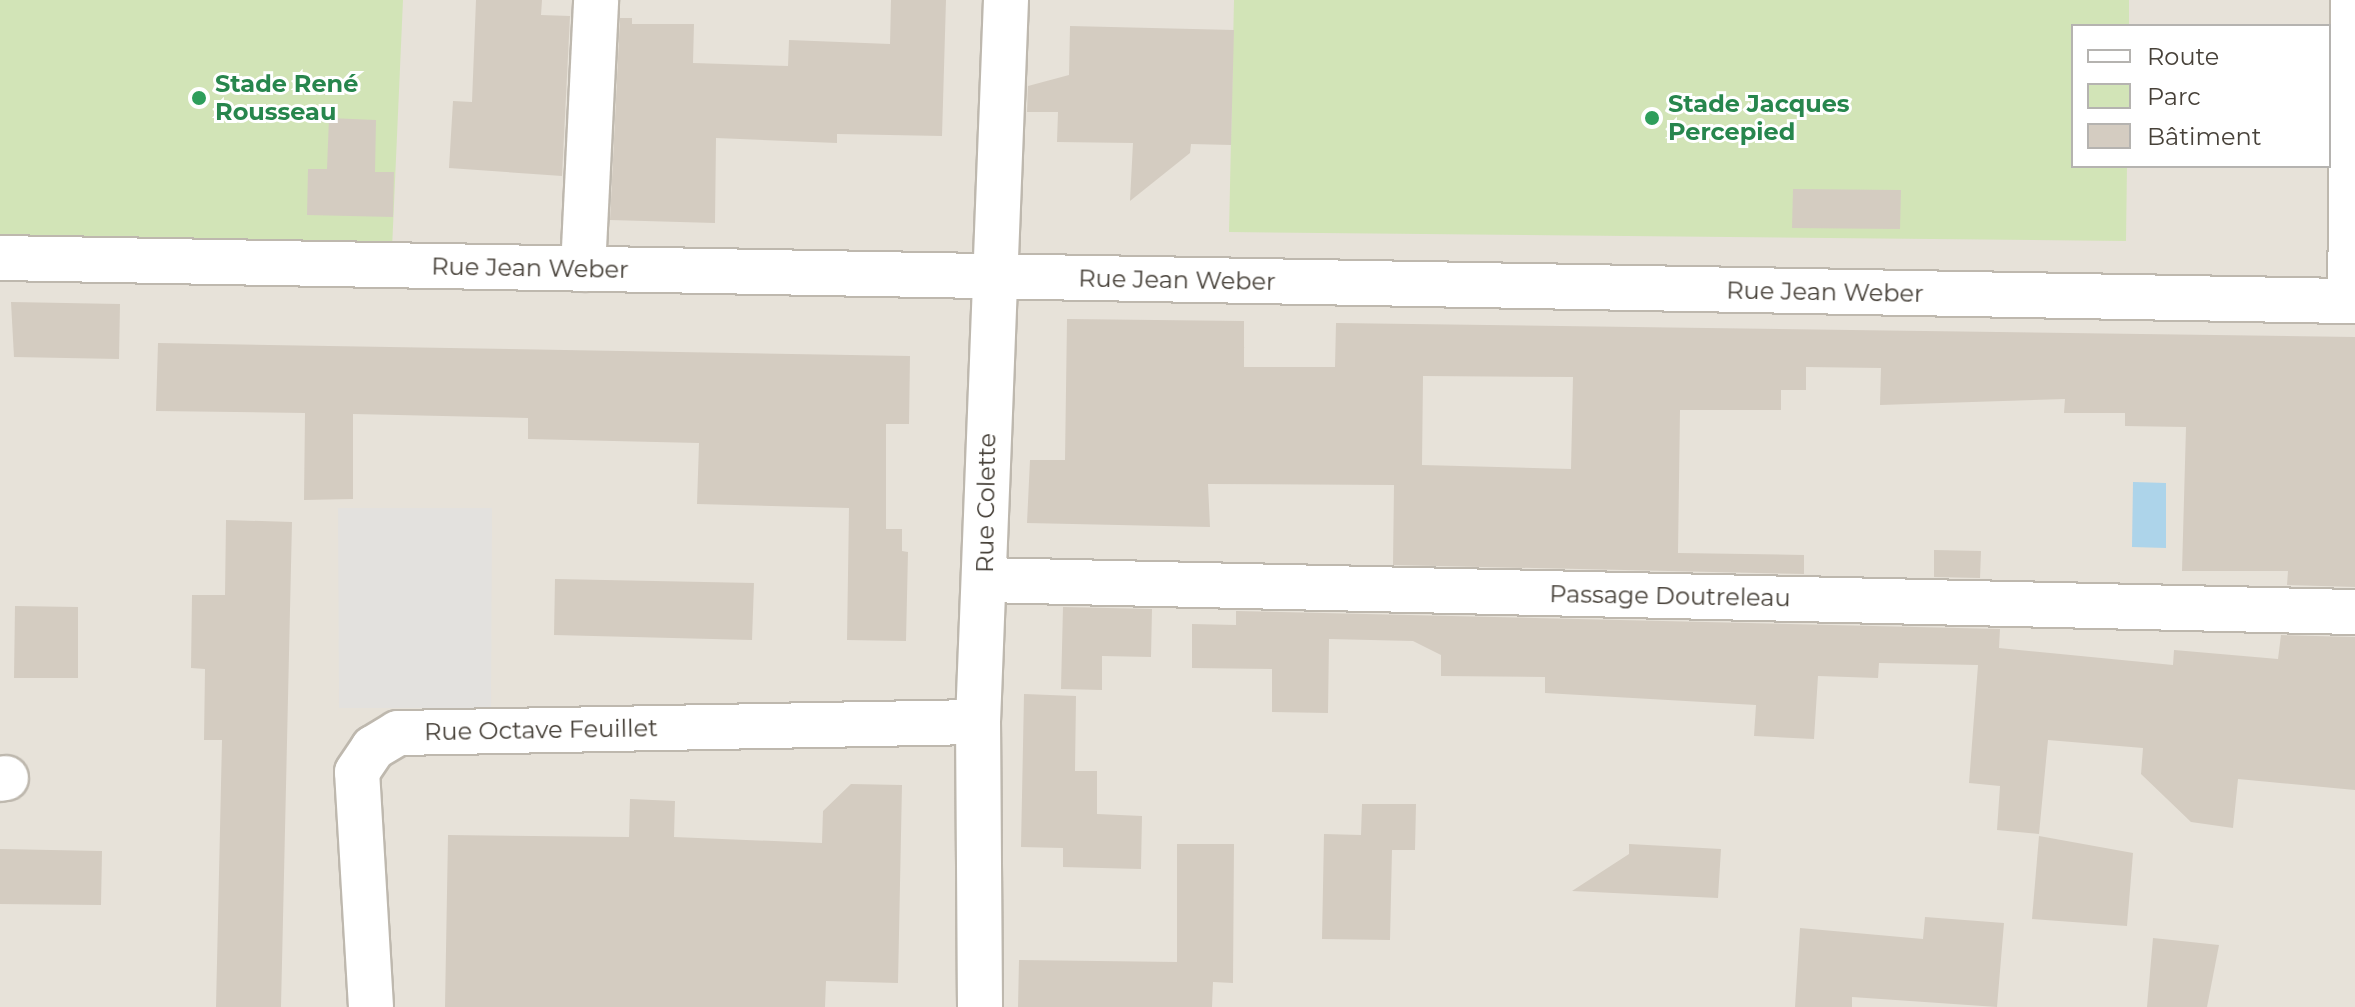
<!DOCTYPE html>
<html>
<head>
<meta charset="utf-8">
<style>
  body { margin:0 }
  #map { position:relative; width:2355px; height:1007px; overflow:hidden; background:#f4f0ea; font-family:Montserrat,sans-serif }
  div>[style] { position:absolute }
  .residential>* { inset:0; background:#e7e2d9 }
  .green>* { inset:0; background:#d2e4b7 }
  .parking>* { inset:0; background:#e3e1de }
  .water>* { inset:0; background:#add4ea }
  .building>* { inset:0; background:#d4ccc1 }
  .roads { filter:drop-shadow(2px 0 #beb8ae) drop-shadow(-2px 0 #beb8ae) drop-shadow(0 2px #beb8ae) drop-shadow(0 -2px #beb8ae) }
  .minor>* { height:44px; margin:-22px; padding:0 22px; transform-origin:22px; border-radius:22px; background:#fff }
  .dots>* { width:22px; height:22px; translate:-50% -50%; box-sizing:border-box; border:4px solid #fff; border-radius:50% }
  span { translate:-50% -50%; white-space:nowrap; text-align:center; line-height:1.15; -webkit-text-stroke:6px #fff; paint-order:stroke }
  .leisure-label { font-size:24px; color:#27864d; font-weight:700 }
  .left { translate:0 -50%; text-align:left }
  .street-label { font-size:24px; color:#474139 }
  .legend { position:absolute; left:2071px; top:24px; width:260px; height:144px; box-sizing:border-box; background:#fff; border:2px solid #b5b3b0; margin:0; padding:10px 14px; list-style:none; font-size:24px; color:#474139 }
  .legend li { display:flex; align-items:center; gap:16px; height:40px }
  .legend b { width:40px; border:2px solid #b5b3b0 }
</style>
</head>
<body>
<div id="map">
  <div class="residential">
    <div style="clip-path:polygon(evenodd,0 0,2355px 0,2355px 1007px,0 1007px,0 0,2073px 26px,2329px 26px,2329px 166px,2073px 166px,2073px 26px)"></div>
  </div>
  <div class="green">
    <div style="clip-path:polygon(0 0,403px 0,392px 249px,0 243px)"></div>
    <div style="clip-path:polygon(1234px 0,2129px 0,2129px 26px,2073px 26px,2073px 166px,2127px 166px,2126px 241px,1229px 232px)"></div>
  </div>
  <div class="parking">
    <div style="clip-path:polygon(338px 508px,492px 508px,491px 708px,339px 708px)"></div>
  </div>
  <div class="water">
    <div style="clip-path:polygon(2133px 482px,2166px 483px,2166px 548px,2132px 547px)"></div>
  </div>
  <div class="building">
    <div style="clip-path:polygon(476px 0,542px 0,541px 15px,570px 16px,562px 176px,449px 168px,453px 101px,472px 102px)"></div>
    <div style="clip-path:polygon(891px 0,946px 0,942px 136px,837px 134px,837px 143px,716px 138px,715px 223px,610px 220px,620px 18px,632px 18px,632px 24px,694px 24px,693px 63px,788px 66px,789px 40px,890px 44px)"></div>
    <div style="clip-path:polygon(1070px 26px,1234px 30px,1231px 145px,1191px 144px,1190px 153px,1130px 201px,1133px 143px,1057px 142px,1058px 112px,1027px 112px,1028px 86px,1069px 75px)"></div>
    <div style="clip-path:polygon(329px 118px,376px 120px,375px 172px,394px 172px,393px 217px,307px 215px,308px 169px,327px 169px)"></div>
    <div style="clip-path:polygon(1793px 189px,1901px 190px,1900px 229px,1792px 228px)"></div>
    <div style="clip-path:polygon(11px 302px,120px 304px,119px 359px,14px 357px)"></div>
    <div style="clip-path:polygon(evenodd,1067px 319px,1244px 321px,1244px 367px,1335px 367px,1336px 323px,2355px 337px,2355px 587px,2287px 585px,2288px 571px,2182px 571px,2186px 427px,2125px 426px,2125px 413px,2064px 413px,2065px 399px,1880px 405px,1881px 368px,1806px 367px,1806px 390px,1781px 390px,1781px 410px,1680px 410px,1678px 553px,1804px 555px,1804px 574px,1393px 565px,1394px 485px,1208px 484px,1210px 527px,1027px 523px,1030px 460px,1065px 460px,1067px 319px,1423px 376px,1573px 377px,1571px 469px,1422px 465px,1423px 376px)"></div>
    <div style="clip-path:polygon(158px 343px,910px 356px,909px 424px,886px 424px,886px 529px,902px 529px,902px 551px,908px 552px,906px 641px,847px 640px,849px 508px,697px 504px,699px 443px,528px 439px,528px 418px,353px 414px,353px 499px,304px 500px,305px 413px,156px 411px)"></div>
    <div style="clip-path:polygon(226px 520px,292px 522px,281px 1007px,216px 1007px,222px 740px,204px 740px,205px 669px,191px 668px,192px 595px,225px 595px)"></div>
    <div style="clip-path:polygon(1934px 550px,1981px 551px,1980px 578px,1934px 577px)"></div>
    <div style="clip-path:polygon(555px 579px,754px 583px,752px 640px,554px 635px)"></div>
    <div style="clip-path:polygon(15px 606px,78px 607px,78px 678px,14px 678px)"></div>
    <div style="clip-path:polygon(1063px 607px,1152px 609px,1151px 657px,1102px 656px,1102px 690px,1061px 689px)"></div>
    <div style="clip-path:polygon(1236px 611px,2000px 629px,1999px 648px,2173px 665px,2174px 650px,2278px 659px,2281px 635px,2355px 637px,2355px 790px,2238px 779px,2233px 828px,2191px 822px,2141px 774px,2143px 748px,2048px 740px,2039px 834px,1997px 830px,2000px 786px,1969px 783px,1978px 665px,1879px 663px,1878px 678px,1818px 676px,1814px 739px,1754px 736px,1756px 705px,1545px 693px,1545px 677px,1441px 676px,1441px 655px,1413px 641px,1329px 639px,1328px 713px,1272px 712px,1272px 669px,1192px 668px,1192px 624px,1236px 625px)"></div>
    <div style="clip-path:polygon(1024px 694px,1076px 696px,1075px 771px,1097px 771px,1097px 814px,1142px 816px,1141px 869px,1063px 867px,1063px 848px,1021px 847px)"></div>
    <div style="clip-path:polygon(851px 784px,902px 785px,898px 983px,826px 981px,825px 1007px,445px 1007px,448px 835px,629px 837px,630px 799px,675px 801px,674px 837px,822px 843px,823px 811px)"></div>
    <div style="clip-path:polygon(1362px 804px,1416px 804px,1415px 850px,1392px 850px,1390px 940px,1322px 939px,1324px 834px,1361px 835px)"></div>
    <div style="clip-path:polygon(2039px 836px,2133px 853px,2127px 926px,2032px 919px)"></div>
    <div style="clip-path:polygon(1177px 844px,1234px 844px,1233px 983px,1213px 982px,1212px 1007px,1018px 1007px,1019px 960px,1177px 962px)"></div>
    <div style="clip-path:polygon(1629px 844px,1721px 849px,1718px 898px,1572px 891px,1629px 854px)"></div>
    <div style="clip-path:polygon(0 849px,102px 851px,101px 905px,0 904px)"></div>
    <div style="clip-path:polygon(1925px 917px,2004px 923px,1997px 1007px,1852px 997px,1852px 1007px,1795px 1007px,1800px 928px,1923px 939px)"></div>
    <div style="clip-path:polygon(2153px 938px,2219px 945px,2207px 1007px,2147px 1007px)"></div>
  </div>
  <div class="roads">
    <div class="minor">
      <div style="left:0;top:258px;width:2355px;rotate:1.05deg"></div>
      <div style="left:583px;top:269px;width:269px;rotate:-87.2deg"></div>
      <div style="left:2350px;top:301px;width:301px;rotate:-89.4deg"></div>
      <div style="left:985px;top:580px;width:1370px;rotate:1.34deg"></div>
      <div style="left:0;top:779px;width:6px;rotate:-9deg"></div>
      <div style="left:371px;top:1007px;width:235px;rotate:-93.4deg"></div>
      <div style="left:357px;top:772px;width:29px;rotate:-56deg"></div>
      <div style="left:373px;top:748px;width:29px;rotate:-31deg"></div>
      <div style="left:398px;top:733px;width:580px;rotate:-1.09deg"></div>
      <div style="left:980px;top:1007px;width:285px;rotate:-90.4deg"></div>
      <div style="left:978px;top:722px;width:723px;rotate:-87.78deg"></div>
    </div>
  </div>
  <div class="dots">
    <div style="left:199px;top:98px;background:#2e9e5b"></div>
    <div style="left:1652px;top:118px;background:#2e9e5b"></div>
  </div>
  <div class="leisure-label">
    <span class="left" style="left:215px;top:98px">Stade René<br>Rousseau</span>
    <span class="left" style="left:1668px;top:118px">Stade Jacques<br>Percepied</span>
  </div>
  <div class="street-label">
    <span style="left:530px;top:268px;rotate:1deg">Rue Jean Weber</span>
    <span style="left:1177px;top:280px;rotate:1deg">Rue Jean Weber</span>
    <span style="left:1825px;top:292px;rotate:1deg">Rue Jean Weber</span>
    <span style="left:986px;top:503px;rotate:-89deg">Rue Colette</span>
    <span style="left:1670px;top:596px;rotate:1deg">Passage Doutreleau</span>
    <span style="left:541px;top:730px;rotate:-1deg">Rue Octave Feuillet</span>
  </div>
  <ul class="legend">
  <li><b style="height:10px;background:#fff"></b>Route</li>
  <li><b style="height:22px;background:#d2e4b7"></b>Parc</li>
  <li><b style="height:22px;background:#d4ccc1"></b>Bâtiment</li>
  </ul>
</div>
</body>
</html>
